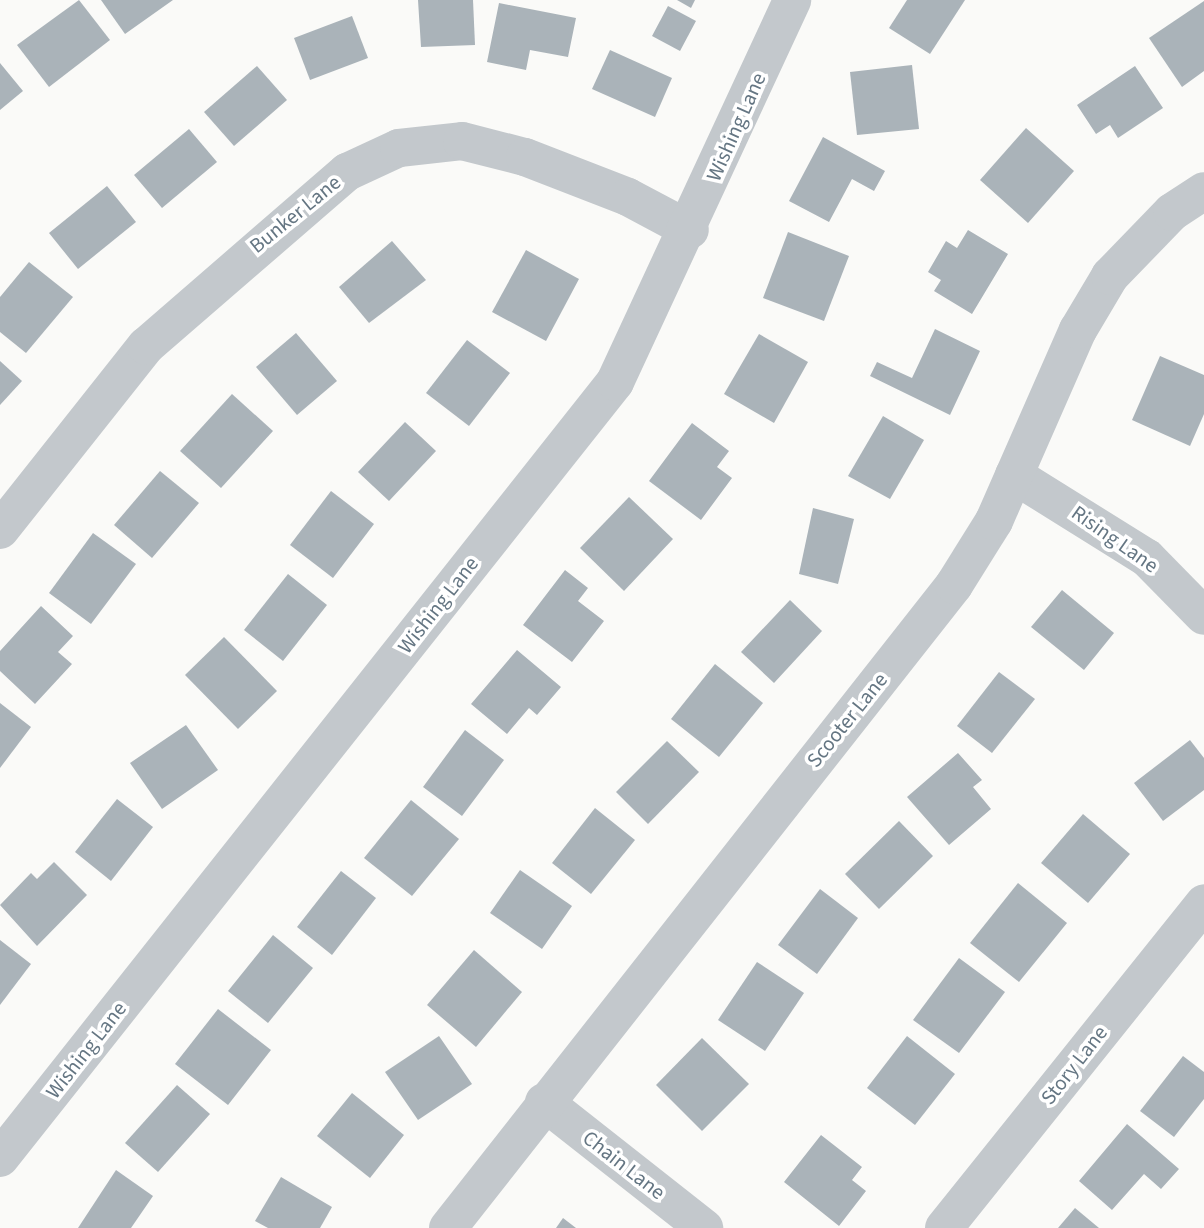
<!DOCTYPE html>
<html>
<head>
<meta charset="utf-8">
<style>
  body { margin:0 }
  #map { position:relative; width:1204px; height:1228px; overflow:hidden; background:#fafaf8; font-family:"Source Sans 3",sans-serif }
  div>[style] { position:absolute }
  .building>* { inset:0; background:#aab3b9 }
  .minor>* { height:38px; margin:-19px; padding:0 19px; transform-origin:19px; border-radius:19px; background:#c3c8cc }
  span { translate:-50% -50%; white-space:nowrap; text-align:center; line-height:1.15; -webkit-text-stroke:7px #fff; paint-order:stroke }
  .street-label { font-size:21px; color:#657683 }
</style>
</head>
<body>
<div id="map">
  <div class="building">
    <div style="clip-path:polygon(79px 0,110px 40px,49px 87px,17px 45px)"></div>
    <div style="clip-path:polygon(101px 0,173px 0,125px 34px)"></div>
    <div style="clip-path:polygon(418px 0,473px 0,475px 45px,421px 47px)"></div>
    <div style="clip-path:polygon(677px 0,695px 0,691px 8px)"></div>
    <div style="clip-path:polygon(907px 0,965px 0,930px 54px,889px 28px)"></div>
    <div style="clip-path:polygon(1204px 1px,1204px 71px,1182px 87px,1149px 38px)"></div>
    <div style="clip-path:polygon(499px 3px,576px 18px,568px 57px,530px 50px,526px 70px,487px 62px)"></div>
    <div style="clip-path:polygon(668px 6px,696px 21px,680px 51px,652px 36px)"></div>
    <div style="clip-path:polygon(352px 16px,368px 58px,310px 80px,294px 38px)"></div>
    <div style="clip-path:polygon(610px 50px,672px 78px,655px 117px,592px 89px)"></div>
    <div style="clip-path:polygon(0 63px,23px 91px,0 110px)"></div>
    <div style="clip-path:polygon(912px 65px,919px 129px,857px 135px,850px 72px)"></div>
    <div style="clip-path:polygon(257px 66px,287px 100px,234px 146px,204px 112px)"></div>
    <div style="clip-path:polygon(1135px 66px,1163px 108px,1118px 138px,1110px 125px,1096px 134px,1077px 105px)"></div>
    <div style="clip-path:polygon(1026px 128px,1074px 171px,1028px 223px,980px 180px)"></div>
    <div style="clip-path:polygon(189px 129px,217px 162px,162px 208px,134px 175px)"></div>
    <div style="clip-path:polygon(823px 137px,885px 171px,874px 191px,852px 179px,829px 222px,789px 201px)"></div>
    <div style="clip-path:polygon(107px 186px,136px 222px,78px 269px,49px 233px)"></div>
    <div style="clip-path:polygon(968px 230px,1008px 254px,972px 314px,934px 291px,941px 280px,928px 272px,946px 241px,957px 248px)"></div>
    <div style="clip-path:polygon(788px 232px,849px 256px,824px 321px,763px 298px)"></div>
    <div style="clip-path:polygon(392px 241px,426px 280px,369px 323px,339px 287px)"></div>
    <div style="clip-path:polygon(526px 250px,579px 279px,546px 341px,492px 312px)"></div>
    <div style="clip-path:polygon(29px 262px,73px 297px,26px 353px,0 332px,0 297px)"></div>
    <div style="clip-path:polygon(935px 329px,980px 351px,950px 415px,870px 376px,877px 362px,912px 378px)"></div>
    <div style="clip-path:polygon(296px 333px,337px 381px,297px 415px,256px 367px)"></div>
    <div style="clip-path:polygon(759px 334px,808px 362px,774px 423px,724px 394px)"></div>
    <div style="clip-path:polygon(467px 340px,510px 373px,469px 426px,426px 393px)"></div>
    <div style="clip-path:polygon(1160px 356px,1204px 375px,1204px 414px,1190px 446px,1132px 420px)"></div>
    <div style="clip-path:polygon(0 361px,22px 381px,0 405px)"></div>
    <div style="clip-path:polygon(232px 394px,273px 431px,221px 488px,180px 451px)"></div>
    <div style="clip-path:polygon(883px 416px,924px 440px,890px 499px,848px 476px)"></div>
    <div style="clip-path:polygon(405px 422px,436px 451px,389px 501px,358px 472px)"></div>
    <div style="clip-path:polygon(692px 423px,729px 451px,717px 467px,732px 478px,701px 520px,649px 481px)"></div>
    <div style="clip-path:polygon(160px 471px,199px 503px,152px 558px,114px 525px)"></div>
    <div style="clip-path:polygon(331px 491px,374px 524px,333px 578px,290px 545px)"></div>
    <div style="clip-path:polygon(629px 497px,673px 539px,624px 591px,580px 548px)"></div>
    <div style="clip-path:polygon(813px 508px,854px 519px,838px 584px,799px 574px)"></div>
    <div style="clip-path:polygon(93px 533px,136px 564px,91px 624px,49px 593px)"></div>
    <div style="clip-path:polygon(565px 570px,588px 588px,578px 601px,604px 621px,572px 662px,523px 625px)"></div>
    <div style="clip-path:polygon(288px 574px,327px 605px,283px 661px,244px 630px)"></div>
    <div style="clip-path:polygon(1062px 590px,1114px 633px,1084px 670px,1031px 627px)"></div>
    <div style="clip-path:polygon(790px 600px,822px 631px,774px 683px,741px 652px)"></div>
    <div style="clip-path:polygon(41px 606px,73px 636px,58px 652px,72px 664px,35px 704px,0 671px,0 651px)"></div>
    <div style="clip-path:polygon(224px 637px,277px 691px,238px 729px,185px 675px)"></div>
    <div style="clip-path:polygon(517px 650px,561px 687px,537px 715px,529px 708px,507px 734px,471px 704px)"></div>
    <div style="clip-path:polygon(715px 664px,763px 703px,719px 757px,671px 719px)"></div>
    <div style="clip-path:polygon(999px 672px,1035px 699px,992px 753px,957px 726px)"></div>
    <div style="clip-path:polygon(0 703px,31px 727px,0 768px)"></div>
    <div style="clip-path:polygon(186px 725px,218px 770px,162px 809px,130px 763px)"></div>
    <div style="clip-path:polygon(465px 730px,504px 760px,462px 816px,423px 787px)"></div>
    <div style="clip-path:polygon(1190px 740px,1204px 758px,1204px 790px,1163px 821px,1134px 783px)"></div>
    <div style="clip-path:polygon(667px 741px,699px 772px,648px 824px,616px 792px)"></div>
    <div style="clip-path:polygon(958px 753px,982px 780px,973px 787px,991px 809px,949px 845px,907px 797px)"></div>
    <div style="clip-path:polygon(117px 799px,153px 827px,111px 881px,75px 852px)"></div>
    <div style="clip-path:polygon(411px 800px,459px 839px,412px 896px,364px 858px)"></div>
    <div style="clip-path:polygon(595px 808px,635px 840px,591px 894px,552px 863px)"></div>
    <div style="clip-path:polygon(1083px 814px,1130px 854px,1088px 903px,1041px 863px)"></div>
    <div style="clip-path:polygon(899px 821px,933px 856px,879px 909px,845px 874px)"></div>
    <div style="clip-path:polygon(54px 862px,87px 895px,37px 946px,0 905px,31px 873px,37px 879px)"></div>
    <div style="clip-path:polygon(520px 870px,572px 906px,542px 949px,490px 913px)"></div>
    <div style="clip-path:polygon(341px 871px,376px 898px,332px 955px,297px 927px)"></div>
    <div style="clip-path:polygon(1018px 883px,1067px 923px,1019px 982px,970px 943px)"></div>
    <div style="clip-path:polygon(820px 889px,858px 918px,817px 974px,778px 945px)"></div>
    <div style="clip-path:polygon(273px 935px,313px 968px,268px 1023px,228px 991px)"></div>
    <div style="clip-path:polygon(0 940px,31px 964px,0 1005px)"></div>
    <div style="clip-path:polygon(474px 950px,522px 992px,476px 1047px,427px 1005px)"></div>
    <div style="clip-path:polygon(959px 958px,1005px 992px,959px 1053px,913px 1020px)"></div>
    <div style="clip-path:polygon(757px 962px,804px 993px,765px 1051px,718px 1020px)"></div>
    <div style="clip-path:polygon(218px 1009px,271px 1050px,228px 1105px,175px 1064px)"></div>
    <div style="clip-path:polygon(439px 1036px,472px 1084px,418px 1120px,385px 1072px)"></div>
    <div style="clip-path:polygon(907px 1036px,955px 1074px,915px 1125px,867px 1088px)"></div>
    <div style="clip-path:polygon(702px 1038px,749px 1084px,702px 1131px,656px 1085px)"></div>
    <div style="clip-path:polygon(1183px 1056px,1204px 1072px,1204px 1099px,1174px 1137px,1140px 1111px)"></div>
    <div style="clip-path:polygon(177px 1085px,210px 1114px,158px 1172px,125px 1143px)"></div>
    <div style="clip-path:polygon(352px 1093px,404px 1135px,370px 1178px,317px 1136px)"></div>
    <div style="clip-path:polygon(1127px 1124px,1179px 1169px,1161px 1189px,1144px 1174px,1112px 1210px,1079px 1181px)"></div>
    <div style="clip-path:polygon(821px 1135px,862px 1167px,852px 1180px,866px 1191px,839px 1226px,784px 1182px)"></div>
    <div style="clip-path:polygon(116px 1170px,153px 1196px,131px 1228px,78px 1228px)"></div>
    <div style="clip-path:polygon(281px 1177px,332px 1207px,320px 1228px,268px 1228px,255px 1221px)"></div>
    <div style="clip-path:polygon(1075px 1208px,1099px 1228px,1058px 1228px)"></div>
    <div style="clip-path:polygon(563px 1218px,576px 1228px,556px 1228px)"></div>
  </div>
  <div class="minor">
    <div style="left:1014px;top:475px;width:157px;rotate:32deg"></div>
    <div style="left:1147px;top:558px;width:81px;rotate:45.5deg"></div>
    <div style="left:0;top:530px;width:235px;rotate:-51.6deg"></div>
    <div style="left:146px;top:346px;width:266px;rotate:-40.9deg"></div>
    <div style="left:347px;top:172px;width:57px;rotate:-24.8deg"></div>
    <div style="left:399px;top:148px;width:63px;rotate:-6.3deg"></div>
    <div style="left:462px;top:141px;width:65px;rotate:14.3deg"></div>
    <div style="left:525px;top:157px;width:110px;rotate:21.2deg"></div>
    <div style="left:628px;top:197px;width:70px;rotate:28deg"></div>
    <div style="left:544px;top:1102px;width:204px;rotate:38.2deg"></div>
    <div style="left:0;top:1158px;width:990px;rotate:-51.6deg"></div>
    <div style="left:615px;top:382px;width:421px;rotate:-65.1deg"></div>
    <div style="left:448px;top:1228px;width:818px;rotate:-51.8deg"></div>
    <div style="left:954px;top:585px;width:75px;rotate:-58deg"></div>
    <div style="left:994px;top:521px;width:209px;rotate:-66.3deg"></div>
    <div style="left:1078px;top:330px;width:63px;rotate:-59.3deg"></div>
    <div style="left:1110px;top:276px;width:89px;rotate:-45.9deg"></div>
    <div style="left:1172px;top:212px;width:38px;rotate:-33deg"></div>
    <div style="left:944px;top:1228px;width:416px;rotate:-51.3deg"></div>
  </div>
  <div class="street-label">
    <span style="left:736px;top:127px;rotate:-66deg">Wishing Lane</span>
    <span style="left:295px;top:214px;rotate:-39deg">Bunker Lane</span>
    <span style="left:1115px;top:539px;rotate:35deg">Rising Lane</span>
    <span style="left:438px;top:605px;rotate:-52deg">Wishing Lane</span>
    <span style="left:847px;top:720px;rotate:-51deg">Scooter Lane</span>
    <span style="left:86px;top:1050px;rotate:-52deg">Wishing Lane</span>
    <span style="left:1074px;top:1065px;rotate:-52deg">Story Lane</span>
    <span style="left:624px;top:1165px;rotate:38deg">Chain Lane</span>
  </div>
</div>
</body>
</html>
